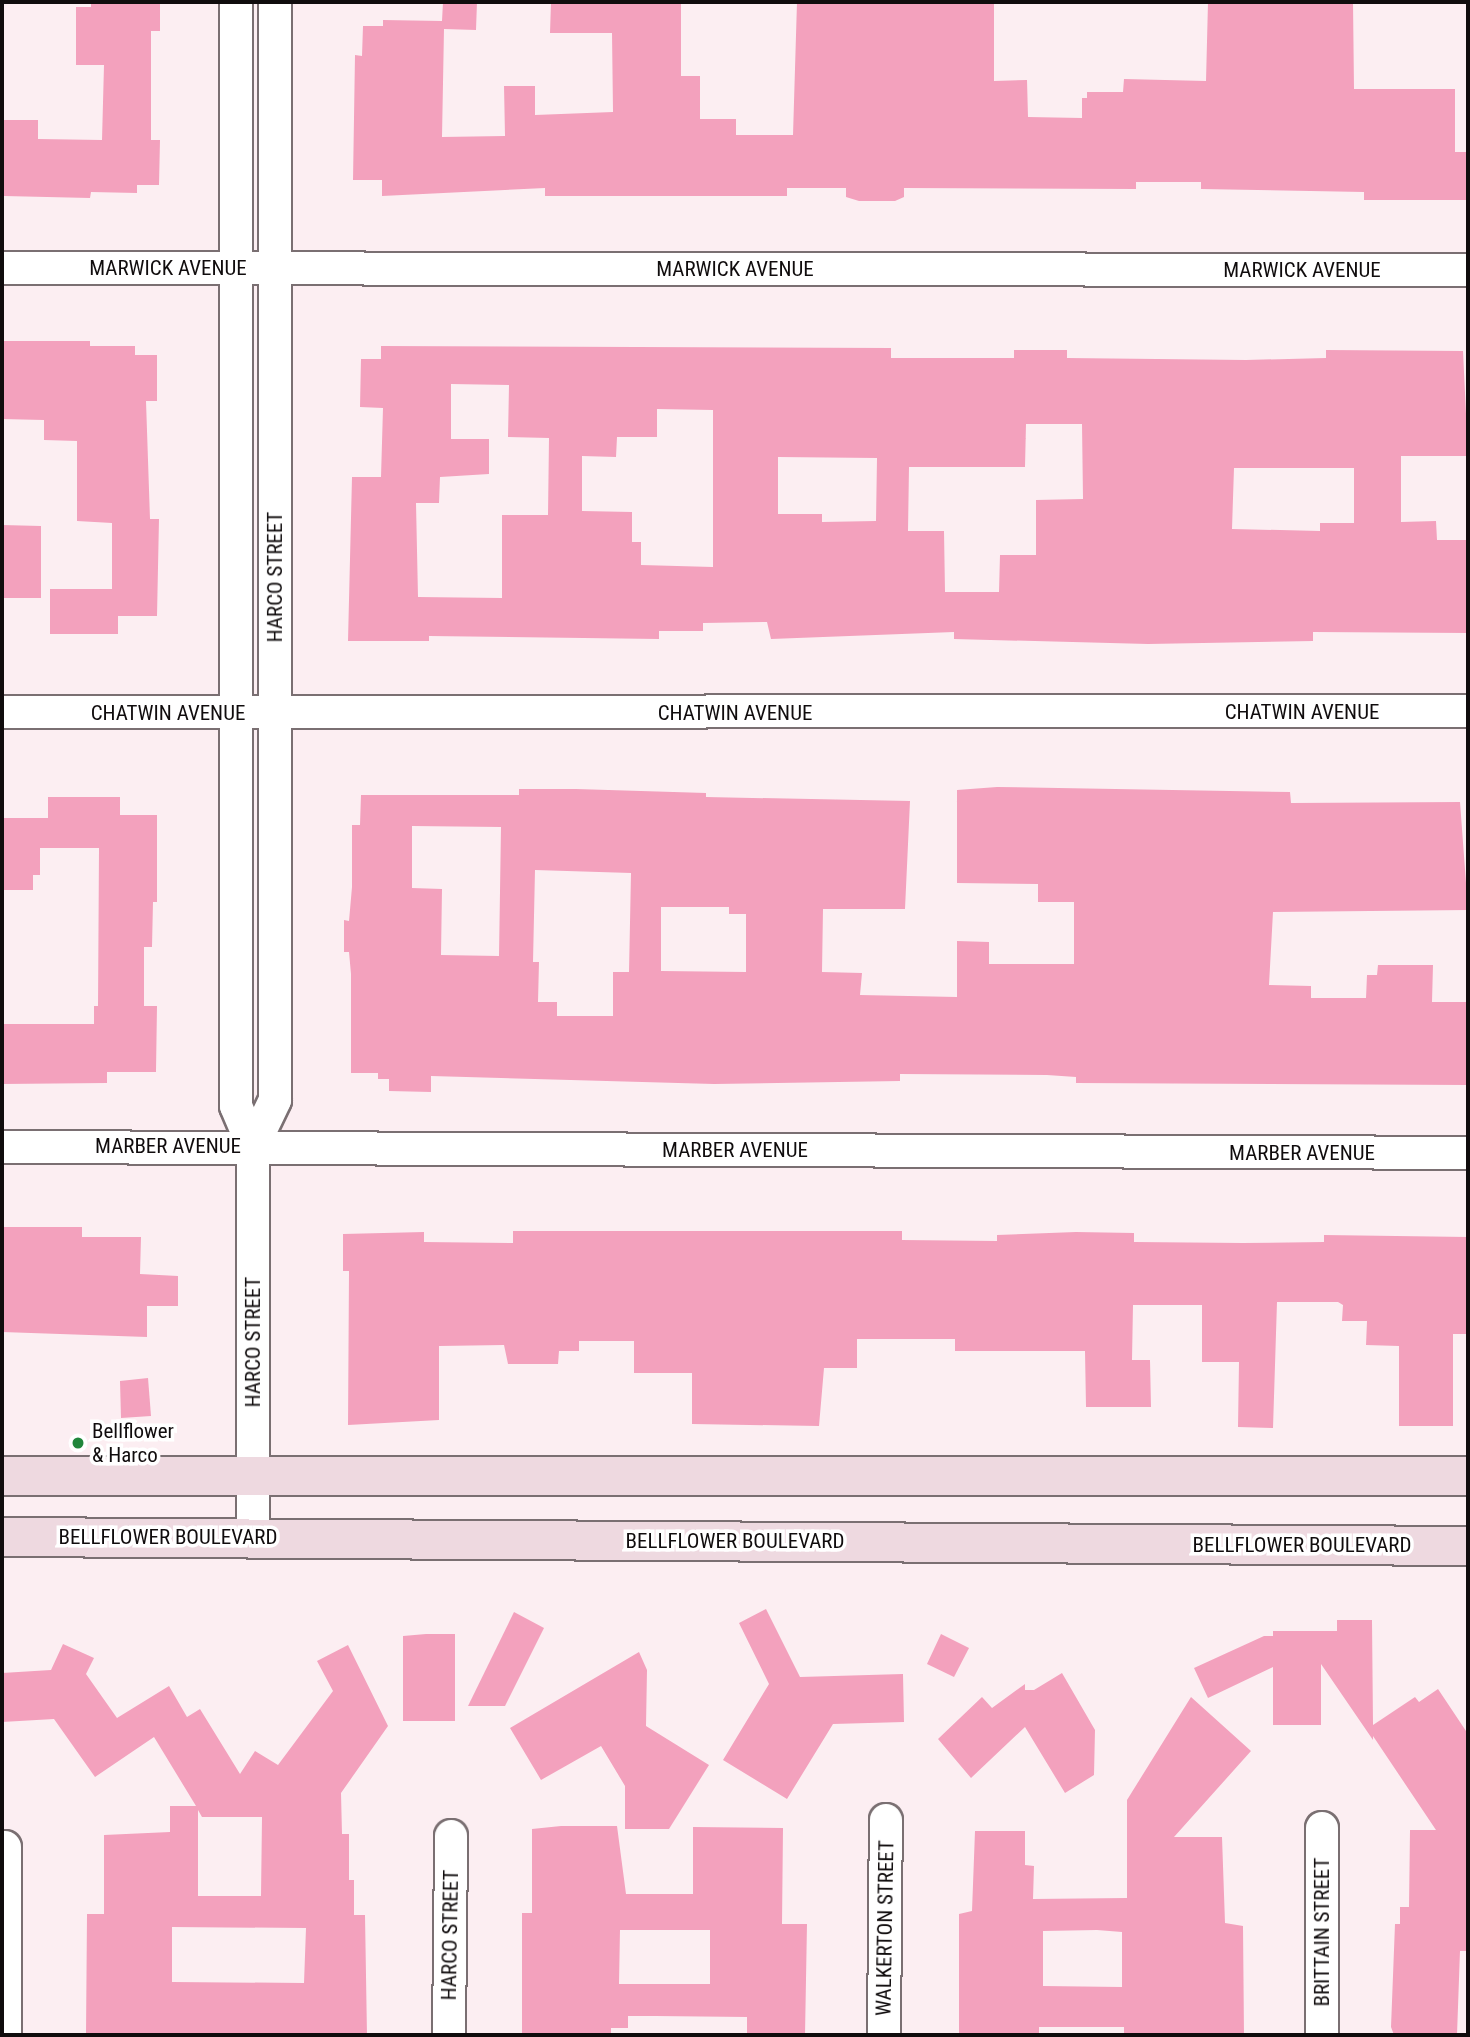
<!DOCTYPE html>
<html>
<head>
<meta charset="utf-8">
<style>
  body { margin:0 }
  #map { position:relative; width:1470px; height:2037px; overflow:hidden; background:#fceef2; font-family:"Roboto Condensed",sans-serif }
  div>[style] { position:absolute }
  .building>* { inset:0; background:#f3a1bd }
  .roads { filter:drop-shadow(2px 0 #7a6f72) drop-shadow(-2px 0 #7a6f72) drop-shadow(0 2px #7a6f72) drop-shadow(0 -2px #7a6f72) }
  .street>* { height:32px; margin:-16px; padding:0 16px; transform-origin:16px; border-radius:16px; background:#fff }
  .secondary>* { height:38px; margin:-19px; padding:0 19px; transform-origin:19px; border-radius:19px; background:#eed9e0 }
  .dots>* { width:19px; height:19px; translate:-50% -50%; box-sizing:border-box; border:4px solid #fff; border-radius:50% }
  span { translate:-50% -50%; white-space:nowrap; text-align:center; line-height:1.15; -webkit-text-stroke:7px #fff; paint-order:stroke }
  .street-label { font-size:21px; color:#100c0d }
  .poi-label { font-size:21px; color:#100c0d }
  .left { translate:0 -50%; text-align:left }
  .frame { position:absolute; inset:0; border:4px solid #100c0d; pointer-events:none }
</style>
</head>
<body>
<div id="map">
  <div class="building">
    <div style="clip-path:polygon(91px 2px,160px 2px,160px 31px,151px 31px,151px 140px,160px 140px,159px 185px,137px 185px,137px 193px,91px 192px,90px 198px,4px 196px,2px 120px,38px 120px,38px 139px,102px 140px,104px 65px,76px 65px,76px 7px,91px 7px)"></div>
    <div style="clip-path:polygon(443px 2px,477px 2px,476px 30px,444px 29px,442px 137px,505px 136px,504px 86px,535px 86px,535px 115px,613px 112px,612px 33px,550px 33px,551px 2px,681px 2px,681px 76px,700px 76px,700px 119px,736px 119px,736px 135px,793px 135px,797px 2px,994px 2px,994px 81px,1027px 80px,1028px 117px,1082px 118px,1082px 98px,1087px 98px,1087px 92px,1123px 92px,1124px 79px,1206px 81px,1208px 2px,1353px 2px,1354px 89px,1455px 89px,1455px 152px,1468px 152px,1468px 200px,1364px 200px,1364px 192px,1201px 189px,1201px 182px,1136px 182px,1136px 189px,904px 188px,904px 197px,895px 201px,859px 201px,846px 197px,846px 188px,787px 188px,787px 196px,545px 196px,545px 188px,382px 196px,382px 180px,353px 180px,355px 55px,362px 56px,363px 26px,383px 26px,383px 20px,442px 21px)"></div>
    <div style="clip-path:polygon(4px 341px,90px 341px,90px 346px,135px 346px,135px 355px,157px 355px,157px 401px,146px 401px,150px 519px,159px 519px,157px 616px,118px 616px,118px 634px,50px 634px,50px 589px,112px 589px,112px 523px,77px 521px,77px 441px,44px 440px,44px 420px,2px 419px)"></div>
    <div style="clip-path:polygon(evenodd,381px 346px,891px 348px,891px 358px,1014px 358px,1014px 350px,1067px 350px,1067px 358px,1246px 360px,1326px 358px,1326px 350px,1463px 351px,1468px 456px,1401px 456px,1401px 522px,1436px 521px,1437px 540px,1468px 540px,1468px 633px,1313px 632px,1313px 641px,1148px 644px,954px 639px,954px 632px,771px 639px,767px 622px,703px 623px,703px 631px,659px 631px,659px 639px,429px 636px,429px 641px,348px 641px,352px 477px,381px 477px,383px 408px,360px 407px,361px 359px,381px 359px,381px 346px,451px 384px,509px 385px,508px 437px,549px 438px,548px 515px,502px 515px,502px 598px,418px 597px,416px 503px,439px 503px,440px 477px,489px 474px,489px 439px,451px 439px,451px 384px,381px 346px,657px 409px,713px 410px,713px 567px,641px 565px,641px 542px,632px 542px,632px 512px,582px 511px,582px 456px,616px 457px,617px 437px,657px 437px,657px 409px,381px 346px,1026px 424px,1082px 424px,1083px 499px,1036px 500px,1036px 555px,1000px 555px,999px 592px,945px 592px,944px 531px,908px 531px,909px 467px,1025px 467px,1026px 424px,381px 346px,778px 457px,877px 458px,876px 521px,822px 522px,822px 514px,778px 514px,778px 457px,381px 346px,1234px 468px,1354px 468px,1354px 523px,1320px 523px,1320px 531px,1232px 529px,1234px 468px)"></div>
    <div style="clip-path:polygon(2px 525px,41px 526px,41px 598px,2px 598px)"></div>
    <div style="clip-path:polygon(evenodd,997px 787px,1290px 792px,1291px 803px,1460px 802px,1468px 910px,1273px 912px,1269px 985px,1311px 986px,1311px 998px,1366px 998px,1367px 975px,1377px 975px,1378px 965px,1433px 965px,1432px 1002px,1468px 1002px,1467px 1085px,1076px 1083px,1076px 1077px,1047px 1075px,900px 1074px,900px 1081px,714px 1084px,431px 1076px,431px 1092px,389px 1091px,389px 1079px,378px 1079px,378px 1073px,351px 1073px,351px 974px,349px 952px,344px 952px,344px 920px,349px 921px,352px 887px,352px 825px,360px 825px,361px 795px,519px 795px,519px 789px,576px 789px,706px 793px,706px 797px,910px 801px,905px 909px,823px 909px,822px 972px,862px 973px,860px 995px,957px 997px,957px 941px,989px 942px,989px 964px,1074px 964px,1074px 902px,1038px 902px,1038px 884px,957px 883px,957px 790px,997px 787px,412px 826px,501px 827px,499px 956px,441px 955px,442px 889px,412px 888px,412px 826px,997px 787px,535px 870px,631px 873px,629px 972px,613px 972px,613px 1016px,557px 1016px,557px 1002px,538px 1002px,539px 962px,533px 962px,535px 870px,997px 787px,661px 907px,729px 907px,729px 914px,746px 914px,746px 972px,661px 971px,661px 907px)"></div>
    <div style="clip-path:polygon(48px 797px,120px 797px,120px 815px,157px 815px,157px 902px,153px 902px,152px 947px,144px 947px,144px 1006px,157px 1006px,156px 1072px,107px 1072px,107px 1083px,2px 1084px,2px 1024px,94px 1024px,94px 1006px,98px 1006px,99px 848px,40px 848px,40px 875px,33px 875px,33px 890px,2px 890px,2px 818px,48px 818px)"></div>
    <div style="clip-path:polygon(2px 1227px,82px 1227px,82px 1237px,141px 1237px,140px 1274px,178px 1276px,178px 1306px,147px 1306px,147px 1337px,2px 1332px)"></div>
    <div style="clip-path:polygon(513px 1231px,902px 1231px,902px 1240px,997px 1241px,997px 1235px,1076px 1232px,1134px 1233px,1134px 1242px,1243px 1243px,1324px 1242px,1324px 1235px,1468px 1237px,1468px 1334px,1453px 1334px,1453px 1426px,1399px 1426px,1399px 1346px,1366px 1345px,1367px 1321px,1342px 1321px,1343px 1305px,1338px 1302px,1277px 1302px,1273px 1428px,1238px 1427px,1239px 1362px,1202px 1362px,1202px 1305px,1133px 1305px,1132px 1360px,1150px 1360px,1151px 1407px,1086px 1407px,1085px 1351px,955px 1351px,955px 1339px,857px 1339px,857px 1368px,824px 1368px,819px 1426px,692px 1424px,692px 1373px,634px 1373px,634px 1341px,579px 1341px,579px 1351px,559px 1351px,558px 1364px,508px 1364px,504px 1345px,439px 1346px,439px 1420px,348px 1425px,349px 1271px,343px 1271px,343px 1234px,424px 1232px,424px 1242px,513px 1243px)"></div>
    <div style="clip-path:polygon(148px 1378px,151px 1416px,121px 1418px,120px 1381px)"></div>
    <div style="clip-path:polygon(766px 1609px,800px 1677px,903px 1674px,904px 1722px,833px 1724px,787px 1799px,723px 1760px,769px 1684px,739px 1623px)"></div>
    <div style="clip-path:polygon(514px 1612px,544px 1628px,505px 1706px,468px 1706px)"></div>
    <div style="clip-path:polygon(1337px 1620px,1372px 1620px,1373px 1725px,1415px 1697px,1419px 1702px,1438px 1689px,1468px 1734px,1468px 1951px,1460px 1951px,1457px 2035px,1394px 2035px,1391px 2027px,1395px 1924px,1400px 1924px,1400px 1907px,1409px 1907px,1410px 1830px,1436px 1830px,1373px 1736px,1373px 1740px,1321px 1664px,1321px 1725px,1273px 1725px,1273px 1667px,1208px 1698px,1194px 1668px,1264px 1636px,1273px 1636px,1273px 1631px,1337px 1631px)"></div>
    <div style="clip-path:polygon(426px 1634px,455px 1634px,455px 1721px,403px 1721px,403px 1636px)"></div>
    <div style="clip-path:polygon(941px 1634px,969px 1648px,954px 1677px,927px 1664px)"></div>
    <div style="clip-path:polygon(evenodd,63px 1644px,94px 1658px,86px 1674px,117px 1718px,169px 1686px,187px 1717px,200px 1709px,240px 1774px,255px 1751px,278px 1765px,333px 1691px,317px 1661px,348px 1645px,388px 1726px,341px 1793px,342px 1834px,349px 1834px,349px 1880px,354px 1880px,354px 1915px,365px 1915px,367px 2035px,86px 2035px,87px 1914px,104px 1914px,104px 1835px,170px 1832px,170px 1806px,196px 1806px,154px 1737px,95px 1777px,54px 1719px,2px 1722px,2px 1673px,51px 1670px,63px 1644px,198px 1810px,202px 1817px,262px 1817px,261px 1896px,198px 1896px,198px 1810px,63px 1644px,172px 1927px,306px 1928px,304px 1983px,172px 1982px,172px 1927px)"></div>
    <div style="clip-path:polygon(639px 1652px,647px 1670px,646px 1726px,709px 1765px,669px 1829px,625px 1829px,625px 1786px,601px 1746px,541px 1780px,510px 1728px)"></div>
    <div style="clip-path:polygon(1062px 1673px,1095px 1730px,1094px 1775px,1065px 1793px,1025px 1727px,971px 1778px,938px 1739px,982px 1697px,992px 1708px,1025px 1684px,1025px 1690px,1034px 1690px)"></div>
    <div style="clip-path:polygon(evenodd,1191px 1697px,1251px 1751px,1174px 1837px,1222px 1837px,1225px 1923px,1243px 1926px,1244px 2035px,1124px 2035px,1124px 2027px,1039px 2027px,1039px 2035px,959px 2035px,959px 1914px,972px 1911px,975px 1831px,1025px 1831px,1025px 1865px,1034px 1866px,1033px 1899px,1127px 1898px,1127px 1800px,1191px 1697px,1097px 1930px,1122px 1932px,1122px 1987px,1043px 1986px,1043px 1931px,1097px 1930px)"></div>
    <div style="clip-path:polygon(evenodd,561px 1826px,617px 1826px,626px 1894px,693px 1894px,693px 1827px,783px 1828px,782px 1924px,807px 1924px,805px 2035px,747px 2035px,747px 2017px,655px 2016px,628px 2016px,628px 2028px,611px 2028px,611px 2035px,522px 2035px,522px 1913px,532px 1913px,532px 1829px,561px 1826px,620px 1930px,710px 1930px,710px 1984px,619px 1984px,620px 1930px)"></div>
  </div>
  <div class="roads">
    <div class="street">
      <div style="left:236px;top:2px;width:1104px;rotate:90deg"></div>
      <div style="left:236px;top:1106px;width:43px;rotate:67deg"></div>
      <div style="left:253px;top:1146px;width:392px;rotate:90deg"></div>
      <div style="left:2px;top:268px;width:1466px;rotate:0.08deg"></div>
      <div style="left:2px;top:712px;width:1466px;rotate:-0.04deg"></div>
      <div style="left:253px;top:1146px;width:51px;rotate:-64.4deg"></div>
      <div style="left:275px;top:1100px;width:1098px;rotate:-90deg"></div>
      <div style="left:2px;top:1147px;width:1466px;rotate:0.23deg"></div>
      <div style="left:1322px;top:1828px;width:207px;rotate:90deg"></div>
      <div style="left:5px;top:1847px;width:188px;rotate:90deg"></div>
      <div style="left:449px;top:2035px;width:199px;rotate:-89.4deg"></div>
      <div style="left:884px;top:2035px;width:215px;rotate:-89.5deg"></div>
    </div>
    <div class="secondary">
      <div style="left:2px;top:1476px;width:1466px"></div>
      <div style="left:2px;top:1537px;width:1466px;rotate:0.35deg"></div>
    </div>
  </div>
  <div class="dots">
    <div style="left:78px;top:1443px;background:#20863b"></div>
  </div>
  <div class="street-label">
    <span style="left:168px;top:268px">MARWICK AVENUE</span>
    <span style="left:735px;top:269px">MARWICK AVENUE</span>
    <span style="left:1302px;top:270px">MARWICK AVENUE</span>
    <span style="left:275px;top:577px;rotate:-90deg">HARCO STREET</span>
    <span style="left:1302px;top:712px">CHATWIN AVENUE</span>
    <span style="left:168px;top:713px">CHATWIN AVENUE</span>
    <span style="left:735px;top:713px">CHATWIN AVENUE</span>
    <span style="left:168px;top:1146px">MARBER AVENUE</span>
    <span style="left:735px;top:1150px">MARBER AVENUE</span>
    <span style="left:1302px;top:1153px">MARBER AVENUE</span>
    <span style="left:253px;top:1342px;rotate:-90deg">HARCO STREET</span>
    <span style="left:168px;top:1537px">BELLFLOWER BOULEVARD</span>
    <span style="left:735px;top:1541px">BELLFLOWER BOULEVARD</span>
    <span style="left:1302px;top:1545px">BELLFLOWER BOULEVARD</span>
    <span style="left:885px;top:1928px;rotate:-89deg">WALKERTON STREET</span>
    <span style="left:1322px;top:1932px;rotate:-90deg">BRITTAIN STREET</span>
    <span style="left:450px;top:1935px;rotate:-89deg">HARCO STREET</span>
  </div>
  <div class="poi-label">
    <span class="left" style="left:92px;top:1443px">Bellflower<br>&amp; Harco</span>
  </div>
  <div class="frame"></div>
</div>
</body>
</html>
